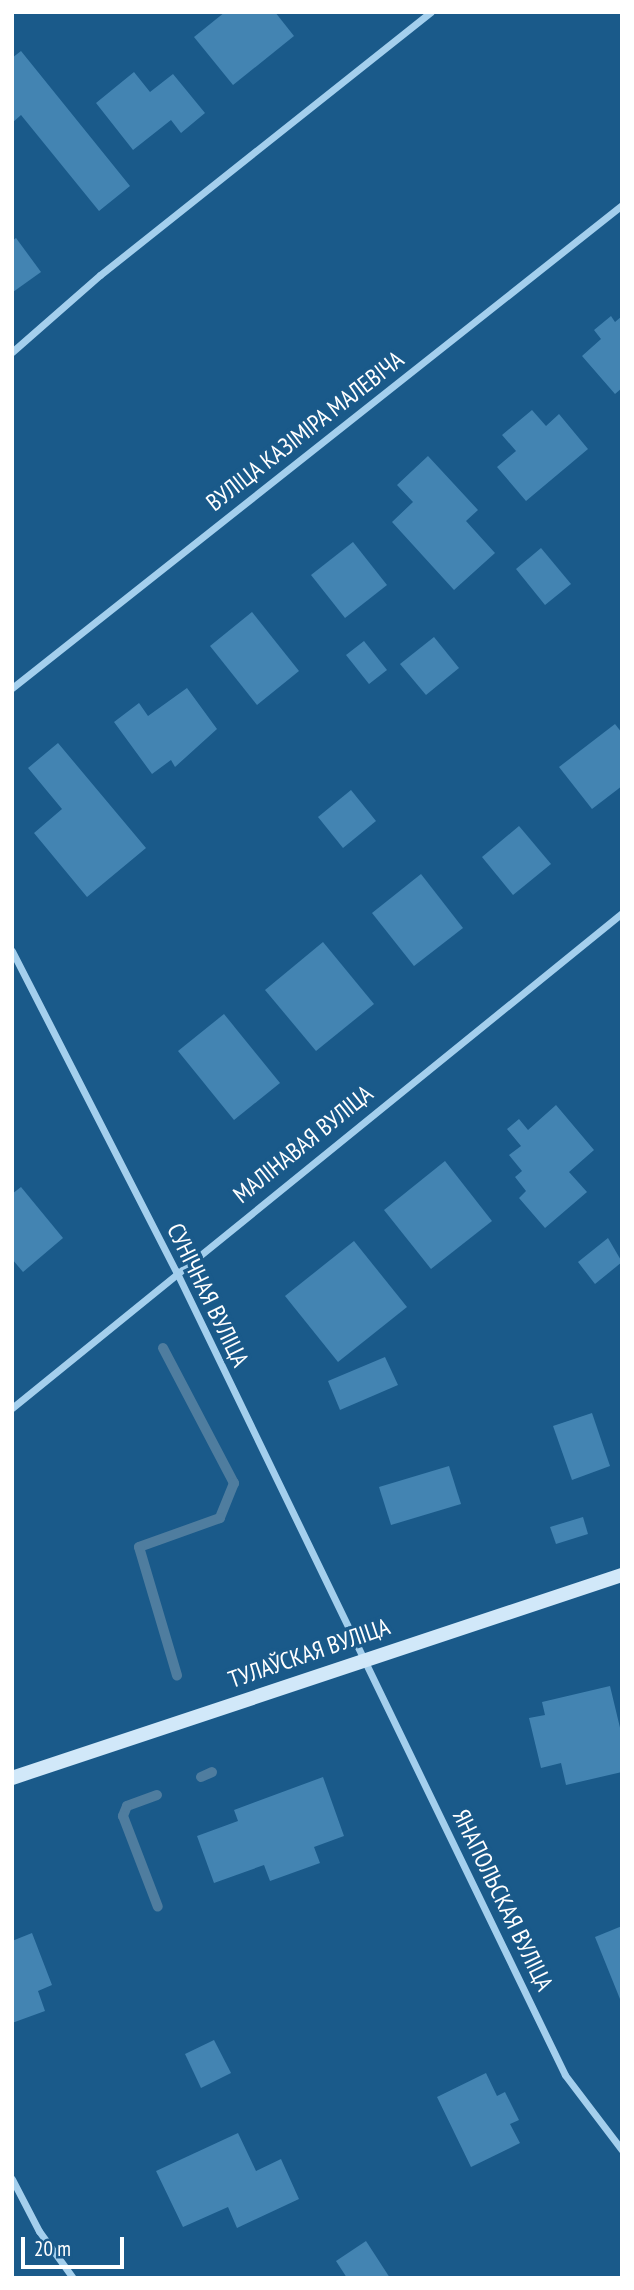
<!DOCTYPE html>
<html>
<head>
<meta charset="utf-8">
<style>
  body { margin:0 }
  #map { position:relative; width:634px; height:2290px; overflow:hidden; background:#1a5a8a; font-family:"PT Sans Narrow",sans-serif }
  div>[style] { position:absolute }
  .stream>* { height:10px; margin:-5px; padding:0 5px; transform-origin:5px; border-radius:5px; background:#4f7d9f }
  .building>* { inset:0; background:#4384b2 }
  .street>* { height:7px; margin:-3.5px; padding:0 3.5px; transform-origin:3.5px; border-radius:3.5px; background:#a4cfed }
  .secondary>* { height:14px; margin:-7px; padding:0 7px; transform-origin:7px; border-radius:7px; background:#d1e8f9 }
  span { translate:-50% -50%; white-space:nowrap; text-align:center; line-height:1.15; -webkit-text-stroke:7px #1a5a8a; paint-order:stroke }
  .street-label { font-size:24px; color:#fff }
  .frame { position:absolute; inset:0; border:14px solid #fff; pointer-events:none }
  .scale { position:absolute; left:21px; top:2237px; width:103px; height:32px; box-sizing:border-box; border:4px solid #fff; border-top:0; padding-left:9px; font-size:21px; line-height:24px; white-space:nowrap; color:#fff; -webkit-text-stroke:5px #1a5a8a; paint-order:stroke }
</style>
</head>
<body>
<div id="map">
  <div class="stream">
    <div style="left:163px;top:1348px;width:153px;rotate:62.3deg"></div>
    <div style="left:234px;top:1483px;width:38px;rotate:112deg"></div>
    <div style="left:220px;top:1518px;width:86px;rotate:160.3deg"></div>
    <div style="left:139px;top:1547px;width:134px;rotate:73.5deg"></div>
    <div style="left:201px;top:1777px;width:12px;rotate:-24deg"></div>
    <div style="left:157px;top:1795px;width:32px;rotate:160deg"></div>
    <div style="left:127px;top:1806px;width:11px;rotate:112deg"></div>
    <div style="left:123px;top:1816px;width:97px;rotate:69deg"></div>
  </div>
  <div class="building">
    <div style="clip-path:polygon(225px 12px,275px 12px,294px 36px,233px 85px,194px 37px)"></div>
    <div style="clip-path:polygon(21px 51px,130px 186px,99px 211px,21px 115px,12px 123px,12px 58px)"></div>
    <div style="clip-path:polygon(134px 72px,150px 92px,173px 74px,205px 113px,181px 133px,171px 120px,133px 150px,96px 103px)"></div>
    <div style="clip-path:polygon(16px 238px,41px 272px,13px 292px,12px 241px)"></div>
    <div style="clip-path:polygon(611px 316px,615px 322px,622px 316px,622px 388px,615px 394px,582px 356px,601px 339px,594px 330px)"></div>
    <div style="clip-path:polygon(532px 410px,546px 426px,559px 414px,588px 449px,526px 501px,497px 467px,516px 451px,502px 435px)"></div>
    <div style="clip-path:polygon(428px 456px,478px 510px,466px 521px,495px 553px,454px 590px,392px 522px,413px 502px,397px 485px)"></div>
    <div style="clip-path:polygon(353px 542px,387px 585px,345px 618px,311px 575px)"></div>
    <div style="clip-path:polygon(541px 548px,571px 584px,545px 605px,516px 569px)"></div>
    <div style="clip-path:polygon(252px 612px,299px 671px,257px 705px,210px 646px)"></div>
    <div style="clip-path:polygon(434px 637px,459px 668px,426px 695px,400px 664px)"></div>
    <div style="clip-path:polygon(364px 641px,387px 670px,369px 684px,346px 655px)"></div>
    <div style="clip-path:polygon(187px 688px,217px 729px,175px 767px,171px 760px,152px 774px,114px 722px,139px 703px,148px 716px)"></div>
    <div style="clip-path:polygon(615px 724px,622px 733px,622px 786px,592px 809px,559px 767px)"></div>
    <div style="clip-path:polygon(58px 743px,146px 848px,87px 897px,34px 833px,62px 809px,28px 768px)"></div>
    <div style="clip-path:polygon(351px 790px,376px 821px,343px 848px,318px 817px)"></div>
    <div style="clip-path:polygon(519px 826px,551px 864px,513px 895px,482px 857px)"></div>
    <div style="clip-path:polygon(421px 874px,463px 928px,414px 966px,372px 913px)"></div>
    <div style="clip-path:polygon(323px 942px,374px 1004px,316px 1051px,265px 990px)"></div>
    <div style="clip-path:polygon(224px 1014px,280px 1083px,234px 1120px,178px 1051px)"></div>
    <div style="clip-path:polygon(556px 1105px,594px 1150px,569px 1172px,587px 1192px,545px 1228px,519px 1198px,526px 1191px,515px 1177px,522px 1171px,509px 1155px,521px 1146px,507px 1129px,519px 1119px,528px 1130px)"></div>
    <div style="clip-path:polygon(445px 1161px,492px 1221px,431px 1269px,384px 1210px)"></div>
    <div style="clip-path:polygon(21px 1187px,63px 1238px,23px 1272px,12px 1259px,12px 1194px)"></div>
    <div style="clip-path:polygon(608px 1238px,622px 1262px,595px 1284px,578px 1262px)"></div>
    <div style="clip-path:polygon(354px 1241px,407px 1307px,338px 1362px,285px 1296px)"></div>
    <div style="clip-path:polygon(385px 1357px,398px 1385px,340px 1410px,328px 1381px)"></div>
    <div style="clip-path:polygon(592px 1413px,610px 1466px,572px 1480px,553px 1426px)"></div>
    <div style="clip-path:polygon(449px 1466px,461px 1504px,391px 1525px,379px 1487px)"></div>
    <div style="clip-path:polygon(583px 1517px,588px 1534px,556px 1544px,550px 1527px)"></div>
    <div style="clip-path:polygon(610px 1686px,622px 1736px,622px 1772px,566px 1785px,561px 1763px,541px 1768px,529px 1718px,545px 1715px,542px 1702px)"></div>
    <div style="clip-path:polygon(323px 1777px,344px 1836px,314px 1847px,320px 1863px,270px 1881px,264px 1865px,214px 1883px,197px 1836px,238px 1821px,234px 1810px)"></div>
    <div style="clip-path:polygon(622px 1926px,622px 2004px,595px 1937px)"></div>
    <div style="clip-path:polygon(32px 1933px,52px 1985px,38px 1991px,45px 2011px,12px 2023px,12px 1941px)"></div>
    <div style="clip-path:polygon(214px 2040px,231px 2073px,201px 2088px,185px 2054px)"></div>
    <div style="clip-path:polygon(486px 2073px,497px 2096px,505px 2092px,519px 2120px,510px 2124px,520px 2143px,471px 2167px,437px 2097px)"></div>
    <div style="clip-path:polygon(238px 2133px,256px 2171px,281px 2159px,299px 2199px,237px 2228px,228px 2207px,183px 2227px,156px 2171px)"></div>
    <div style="clip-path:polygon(366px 2241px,390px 2278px,347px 2278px,336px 2261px)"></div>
  </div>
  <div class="street">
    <div style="left:12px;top:352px;width:117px;rotate:-41.2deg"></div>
    <div style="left:100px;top:275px;width:423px;rotate:-38.5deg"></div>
    <div style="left:12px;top:688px;width:778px;rotate:-38.37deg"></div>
    <div style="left:12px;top:951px;width:360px;rotate:62.9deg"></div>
    <div style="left:176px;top:1271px;width:893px;rotate:64.18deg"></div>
    <div style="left:565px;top:2075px;width:94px;rotate:52.8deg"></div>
    <div style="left:12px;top:1408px;width:786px;rotate:-39.06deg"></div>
    <div style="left:12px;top:2179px;width:59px;rotate:62.6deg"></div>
    <div style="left:39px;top:2231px;width:58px;rotate:54.1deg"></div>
  </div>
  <div class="secondary">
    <div style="left:12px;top:1778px;width:643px;rotate:-18.41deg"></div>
  </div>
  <div class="street-label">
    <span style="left:305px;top:431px;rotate:-38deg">ВУЛІЦА КАЗІМІРА МАЛЕВІЧА</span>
    <span style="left:303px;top:1144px;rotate:-39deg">МАЛІНАВАЯ ВУЛІЦА</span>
    <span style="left:208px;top:1295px;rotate:64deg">СУНІЧНАЯ ВУЛІЦА</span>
    <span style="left:309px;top:1653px;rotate:-19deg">ТУЛАЎСКАЯ ВУЛІЦА</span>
    <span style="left:503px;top:1900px;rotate:64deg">ЯНАПОЛЬСКАЯ ВУЛІЦА</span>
  </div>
  <div class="frame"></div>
  <div class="scale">20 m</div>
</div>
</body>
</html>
